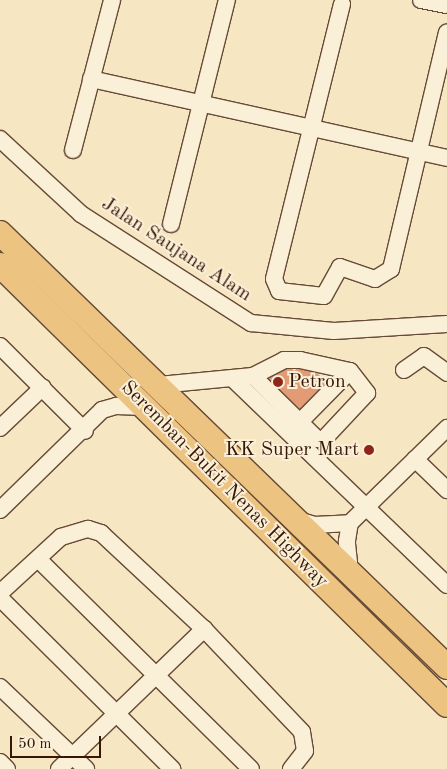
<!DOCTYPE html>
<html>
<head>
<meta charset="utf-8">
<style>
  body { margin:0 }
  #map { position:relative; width:447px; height:769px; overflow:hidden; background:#f7e6c2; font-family:"Old Standard TT",serif }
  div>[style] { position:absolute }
  .building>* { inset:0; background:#e29b75 }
  .roads { filter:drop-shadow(1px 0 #664a36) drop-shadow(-1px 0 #664a36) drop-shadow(0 1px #664a36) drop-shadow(0 -1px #664a36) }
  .minor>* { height:16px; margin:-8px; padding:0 8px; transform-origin:8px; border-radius:8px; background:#faefd7 }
  .highway>* { height:24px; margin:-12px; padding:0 12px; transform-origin:12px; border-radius:12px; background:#ecc381 }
  .dots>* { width:14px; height:14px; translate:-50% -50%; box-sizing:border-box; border:2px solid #faefd7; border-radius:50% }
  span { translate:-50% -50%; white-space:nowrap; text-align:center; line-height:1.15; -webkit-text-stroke:4px #faefd7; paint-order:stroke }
  .street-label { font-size:20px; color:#351607 }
  .poi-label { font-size:20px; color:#351607 }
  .left { translate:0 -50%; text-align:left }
  .right { translate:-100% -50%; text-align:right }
  .scale { position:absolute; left:10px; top:736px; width:91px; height:22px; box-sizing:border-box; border:2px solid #351607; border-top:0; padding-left:6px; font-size:15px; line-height:18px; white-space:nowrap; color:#351607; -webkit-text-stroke:4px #faefd7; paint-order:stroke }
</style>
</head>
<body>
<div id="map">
  <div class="building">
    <div style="clip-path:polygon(286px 361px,294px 371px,306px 361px,331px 388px,298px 420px,264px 383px)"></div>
  </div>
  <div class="roads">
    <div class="minor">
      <div style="left:421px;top:0;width:26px;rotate:11deg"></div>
      <div style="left:342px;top:4px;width:283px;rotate:103.9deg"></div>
      <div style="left:274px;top:279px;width:13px;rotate:67deg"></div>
      <div style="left:279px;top:291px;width:45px;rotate:6.3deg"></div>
      <div style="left:324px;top:296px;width:33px;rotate:-61deg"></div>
      <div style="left:340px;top:267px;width:37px;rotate:19deg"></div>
      <div style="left:375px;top:279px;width:19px;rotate:-32deg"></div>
      <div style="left:391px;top:269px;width:243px;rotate:-76.7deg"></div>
      <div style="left:91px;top:79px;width:365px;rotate:12.5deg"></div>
      <div style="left:0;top:139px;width:110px;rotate:42.8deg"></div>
      <div style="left:81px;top:214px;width:202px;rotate:32.7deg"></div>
      <div style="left:251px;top:323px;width:83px;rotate:5.5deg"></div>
      <div style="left:334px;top:331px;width:113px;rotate:-3.5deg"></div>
      <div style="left:73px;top:150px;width:155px;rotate:-75.4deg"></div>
      <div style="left:171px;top:224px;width:231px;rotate:-76deg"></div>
      <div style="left:0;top:346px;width:120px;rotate:45deg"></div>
      <div style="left:404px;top:370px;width:24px;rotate:-35deg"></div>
      <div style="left:424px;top:356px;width:29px;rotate:36deg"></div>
      <div style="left:233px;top:379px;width:297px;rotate:43.9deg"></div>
      <div style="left:159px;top:385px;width:94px;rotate:-5.5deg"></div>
      <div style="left:253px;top:376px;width:35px;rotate:-27deg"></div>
      <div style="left:284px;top:360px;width:16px"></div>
      <div style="left:300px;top:360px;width:51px;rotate:12.4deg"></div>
      <div style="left:350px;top:371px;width:28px;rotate:52deg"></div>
      <div style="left:367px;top:393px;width:63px;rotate:133.1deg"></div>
      <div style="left:324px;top:439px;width:7px;rotate:180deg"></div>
      <div style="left:317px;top:439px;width:90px;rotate:-135.5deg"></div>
      <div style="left:0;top:428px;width:59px;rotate:-43.6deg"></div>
      <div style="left:293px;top:429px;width:81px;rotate:-45.5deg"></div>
      <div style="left:415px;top:459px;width:45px;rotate:44.1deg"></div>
      <div style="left:0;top:510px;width:143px;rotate:-44.4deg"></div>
      <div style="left:102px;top:410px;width:15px;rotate:-16deg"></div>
      <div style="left:116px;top:406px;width:29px;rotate:2deg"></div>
      <div style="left:298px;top:520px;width:17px;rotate:17deg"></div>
      <div style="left:314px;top:525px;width:36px;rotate:-3deg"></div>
      <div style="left:38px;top:559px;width:299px;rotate:44.6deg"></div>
      <div style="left:350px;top:572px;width:31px;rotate:-96deg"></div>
      <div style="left:347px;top:541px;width:18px;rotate:-81deg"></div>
      <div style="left:350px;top:523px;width:136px;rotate:-44.4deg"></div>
      <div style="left:0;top:593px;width:83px;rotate:-42.6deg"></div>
      <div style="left:61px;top:537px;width:28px;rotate:-17deg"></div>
      <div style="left:88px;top:529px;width:14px;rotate:17deg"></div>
      <div style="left:101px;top:533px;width:141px;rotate:43deg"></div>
      <div style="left:204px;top:629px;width:142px;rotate:46.4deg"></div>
      <div style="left:302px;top:732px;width:19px;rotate:81deg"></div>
      <div style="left:305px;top:751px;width:23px;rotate:128deg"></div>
      <div style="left:0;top:598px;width:243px;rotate:44.8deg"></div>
      <div style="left:0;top:687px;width:119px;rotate:43.6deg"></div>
      <div style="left:0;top:762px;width:10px;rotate:45deg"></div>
      <div style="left:59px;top:769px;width:202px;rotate:-44deg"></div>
    </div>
    <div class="highway">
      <div style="left:0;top:233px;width:623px;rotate:44.15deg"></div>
      <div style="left:0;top:265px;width:627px;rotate:44.55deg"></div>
    </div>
  </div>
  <div class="dots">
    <div style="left:278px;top:382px;background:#8f2418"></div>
    <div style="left:369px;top:450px;background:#8f2418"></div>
  </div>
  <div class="street-label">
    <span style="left:176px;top:250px;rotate:33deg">Jalan Saujana Alam</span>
    <span style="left:224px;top:485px;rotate:45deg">Seremban-Bukit Nenas Highway</span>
  </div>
  <div class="poi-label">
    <span class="left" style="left:288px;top:382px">Petron</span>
    <span class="right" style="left:359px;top:450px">KK Super Mart</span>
  </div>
  <div class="scale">50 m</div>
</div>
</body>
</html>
